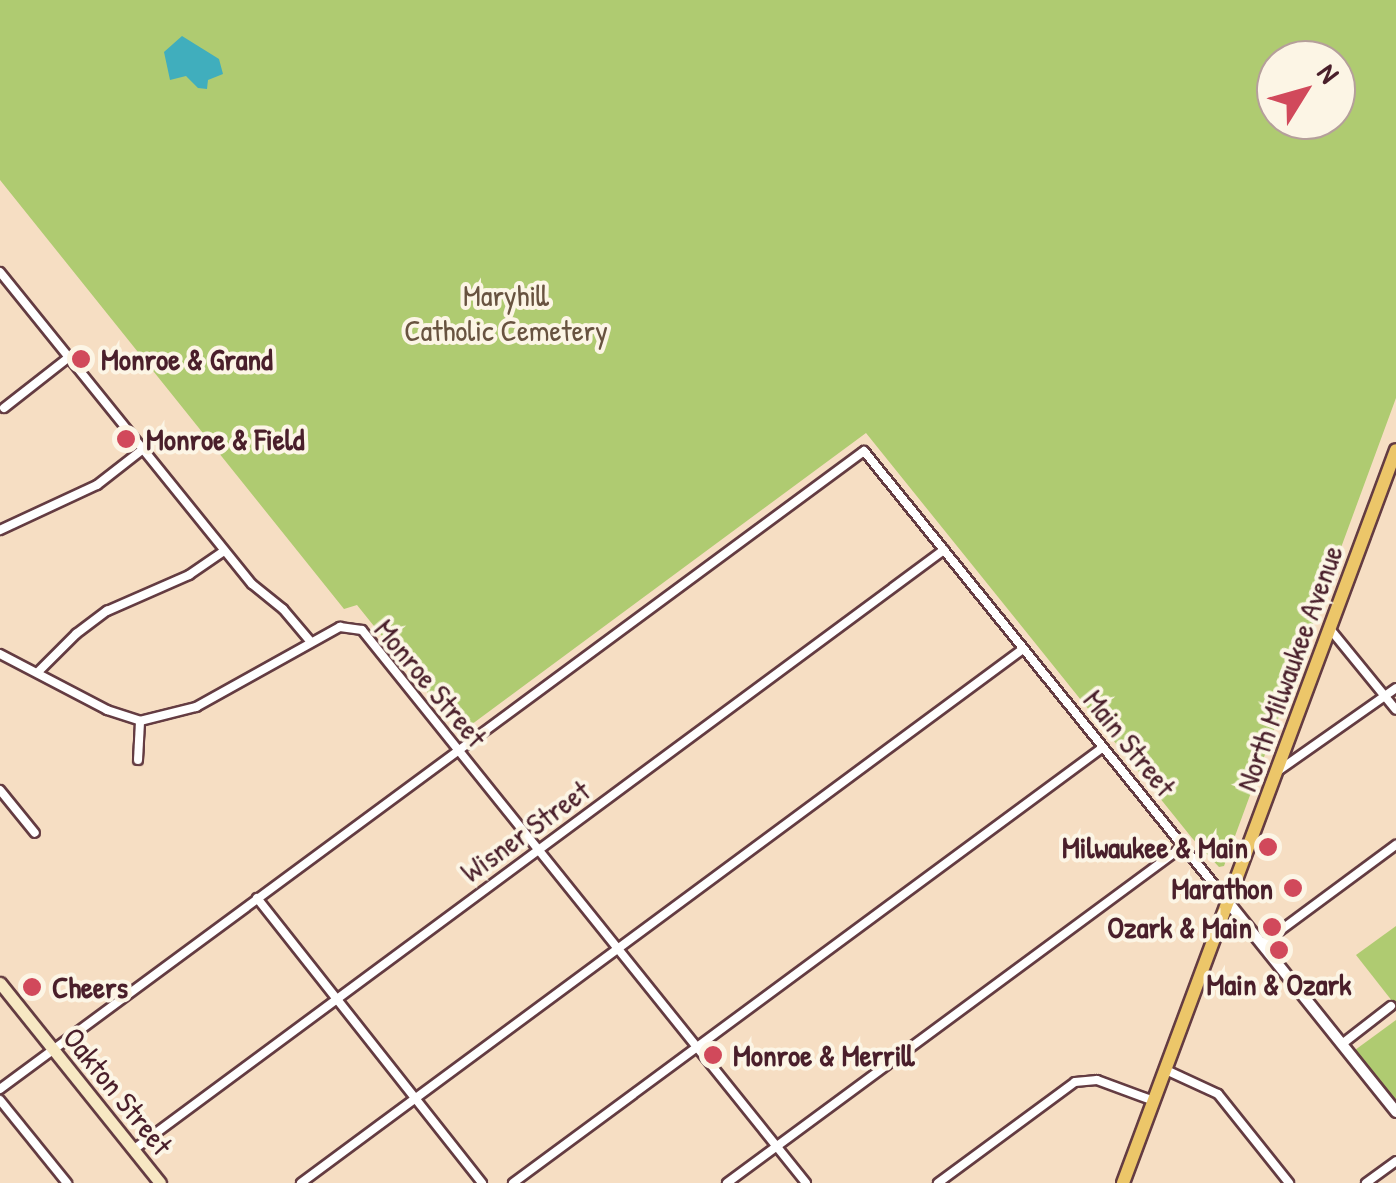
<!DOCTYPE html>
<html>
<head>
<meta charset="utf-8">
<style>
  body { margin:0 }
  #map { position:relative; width:1396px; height:1183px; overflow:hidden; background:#f6dec3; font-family:"Patrick Hand",sans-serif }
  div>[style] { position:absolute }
  .green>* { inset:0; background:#afcb71 }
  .water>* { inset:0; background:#40aebd }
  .roads { filter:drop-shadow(2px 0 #643c42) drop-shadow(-2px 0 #643c42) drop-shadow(0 2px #643c42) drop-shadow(0 -2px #643c42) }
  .minor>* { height:8px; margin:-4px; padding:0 4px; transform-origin:4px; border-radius:4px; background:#fff }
  .tertiary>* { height:10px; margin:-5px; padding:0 5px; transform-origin:5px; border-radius:5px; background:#fff }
  .secondary>* { height:11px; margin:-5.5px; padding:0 5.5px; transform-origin:5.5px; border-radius:5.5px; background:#f7e8c3 }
  .primary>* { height:12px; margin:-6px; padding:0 6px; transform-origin:6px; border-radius:6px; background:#ecc669 }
  .dots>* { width:28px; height:28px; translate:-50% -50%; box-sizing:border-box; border:5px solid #fcf5e5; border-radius:50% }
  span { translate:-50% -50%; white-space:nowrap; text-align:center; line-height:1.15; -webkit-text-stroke:8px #fcf5e5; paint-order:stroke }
  .park-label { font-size:30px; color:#685340 }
  .poi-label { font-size:30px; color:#4a1f2b; font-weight:700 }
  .left { translate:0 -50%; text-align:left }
  .right { translate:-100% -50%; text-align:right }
  .street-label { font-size:30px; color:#4a1f2b }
  .north { position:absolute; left:1256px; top:40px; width:100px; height:100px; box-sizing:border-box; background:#fcf5e5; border:2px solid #b59f9b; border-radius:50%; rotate:53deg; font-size:28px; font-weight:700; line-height:40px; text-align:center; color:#4a1f2b }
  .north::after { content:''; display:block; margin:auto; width:35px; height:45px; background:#d1495b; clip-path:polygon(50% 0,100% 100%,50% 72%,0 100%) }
</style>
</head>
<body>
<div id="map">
  <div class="green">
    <div style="clip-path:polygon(evenodd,0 0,1396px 0,1396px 398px,1224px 866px,1219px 867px,1192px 838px,866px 433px,460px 733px,357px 605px,344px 609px,0 180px,0 0,1276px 60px,1336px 60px,1336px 120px,1276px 120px,1276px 60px)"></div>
    <div style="clip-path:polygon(1396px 926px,1396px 1006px,1356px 955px)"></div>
    <div style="clip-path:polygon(1396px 1020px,1396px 1103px,1355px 1050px)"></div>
  </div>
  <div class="water">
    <div style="clip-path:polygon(182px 36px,219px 59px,223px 74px,208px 80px,207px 89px,198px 88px,186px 76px,170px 80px,164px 52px)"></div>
  </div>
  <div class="roads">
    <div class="minor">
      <div style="left:0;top:272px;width:401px;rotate:51.1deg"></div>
      <div style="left:252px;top:584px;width:40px;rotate:39deg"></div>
      <div style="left:283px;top:609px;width:43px;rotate:49.7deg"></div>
      <div style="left:4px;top:408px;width:83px;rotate:-38.1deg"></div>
      <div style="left:0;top:530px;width:107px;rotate:-24.9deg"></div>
      <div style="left:97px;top:485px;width:58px;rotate:-38deg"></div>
      <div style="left:1330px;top:629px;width:104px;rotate:50.8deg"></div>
      <div style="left:0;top:654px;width:121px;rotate:27.6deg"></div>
      <div style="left:107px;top:710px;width:35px;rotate:18deg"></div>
      <div style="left:140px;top:721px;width:58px;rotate:-14deg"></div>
      <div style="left:196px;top:707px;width:165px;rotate:-29.1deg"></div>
      <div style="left:340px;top:627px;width:22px;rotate:8deg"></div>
      <div style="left:362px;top:630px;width:709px;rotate:51.24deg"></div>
      <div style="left:38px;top:672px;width:54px;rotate:-45deg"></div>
      <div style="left:76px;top:634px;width:39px;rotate:-37deg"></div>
      <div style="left:107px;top:611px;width:90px;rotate:-23.7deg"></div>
      <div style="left:189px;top:575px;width:42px;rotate:-34.4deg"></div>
      <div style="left:138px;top:760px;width:39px;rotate:-87deg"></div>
      <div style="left:1278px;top:771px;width:144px;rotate:-35.1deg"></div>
      <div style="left:0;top:790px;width:55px;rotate:50.9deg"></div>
      <div style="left:257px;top:898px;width:363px;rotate:51.7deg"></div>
      <div style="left:1262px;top:944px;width:167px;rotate:-36.5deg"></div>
      <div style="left:1342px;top:1044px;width:62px;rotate:-37.8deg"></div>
      <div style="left:1166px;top:1070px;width:57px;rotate:24.8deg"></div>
      <div style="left:1218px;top:1094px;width:114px;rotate:51.4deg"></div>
      <div style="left:0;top:1089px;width:1074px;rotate:-36.44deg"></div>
      <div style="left:864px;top:451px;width:580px;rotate:51.09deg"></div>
      <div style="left:0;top:1100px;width:107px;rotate:51.1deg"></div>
      <div style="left:133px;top:1150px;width:1009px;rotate:-36.5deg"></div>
      <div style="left:301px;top:1183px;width:898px;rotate:-36.49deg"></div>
      <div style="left:513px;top:1183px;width:732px;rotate:-36.45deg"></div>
      <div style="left:727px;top:1183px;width:566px;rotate:-36.44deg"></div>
      <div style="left:938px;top:1183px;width:170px;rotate:-36.4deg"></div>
      <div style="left:1075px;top:1082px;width:22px;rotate:-5deg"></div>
      <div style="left:1097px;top:1080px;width:61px;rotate:20.2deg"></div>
      <div style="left:1366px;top:1183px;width:37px;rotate:-36deg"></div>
    </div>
    <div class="tertiary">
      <div style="left:1228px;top:902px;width:269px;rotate:51.3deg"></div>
    </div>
    <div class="secondary">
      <div style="left:0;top:983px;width:256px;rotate:51.3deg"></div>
    </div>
    <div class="primary">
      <div style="left:1123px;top:1183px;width:782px;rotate:-69.57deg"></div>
    </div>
  </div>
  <div class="dots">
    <div style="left:81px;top:359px;background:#d1495b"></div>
    <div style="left:126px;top:439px;background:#d1495b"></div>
    <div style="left:1268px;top:847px;background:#d1495b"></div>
    <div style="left:1293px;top:888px;background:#d1495b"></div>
    <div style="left:1272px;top:927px;background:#d1495b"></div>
    <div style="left:1279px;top:950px;background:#d1495b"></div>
    <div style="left:32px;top:987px;background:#d1495b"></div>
    <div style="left:713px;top:1055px;background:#d1495b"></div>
  </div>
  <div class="park-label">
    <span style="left:506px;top:312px">Maryhill<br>Catholic Cemetery</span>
  </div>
  <div class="poi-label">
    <span class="left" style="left:101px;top:359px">Monroe &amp; Grand</span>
    <span class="left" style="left:146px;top:439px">Monroe &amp; Field</span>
    <span class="right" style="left:1248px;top:847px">Milwaukee &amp; Main</span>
    <span class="right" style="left:1273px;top:888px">Marathon</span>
    <span class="right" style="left:1252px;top:927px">Ozark &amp; Main</span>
    <span style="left:1279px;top:984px">Main &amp; Ozark</span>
    <span class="left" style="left:52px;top:987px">Cheers</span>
    <span class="left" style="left:733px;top:1055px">Monroe &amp; Merrill</span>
  </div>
  <div class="street-label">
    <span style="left:1289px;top:668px;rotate:-70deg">North Milwaukee Avenue</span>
    <span style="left:431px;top:683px;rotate:50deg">Monroe Street</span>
    <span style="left:1130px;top:743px;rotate:51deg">Main Street</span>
    <span style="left:525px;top:831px;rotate:-36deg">Wisner Street</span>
    <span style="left:118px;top:1091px;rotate:51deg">Oakton Street</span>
  </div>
  <div class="north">N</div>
</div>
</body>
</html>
